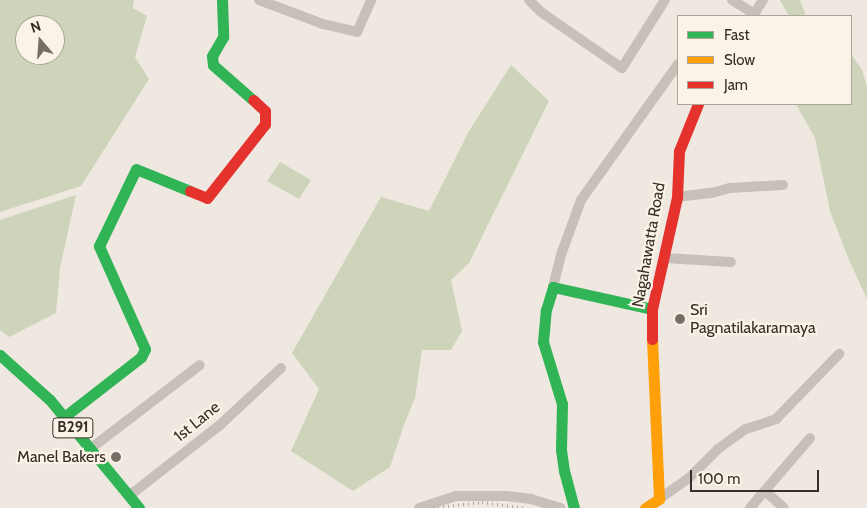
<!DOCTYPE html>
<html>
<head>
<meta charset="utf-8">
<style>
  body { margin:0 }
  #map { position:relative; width:867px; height:508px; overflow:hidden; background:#eee8e0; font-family:Cabin,sans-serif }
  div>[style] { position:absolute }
  .green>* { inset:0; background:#ced4b9 }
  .street>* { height:10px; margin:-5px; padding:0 5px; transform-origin:5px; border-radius:5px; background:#c7c0b9 }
  .fast>* { height:11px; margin:-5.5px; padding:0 5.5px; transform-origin:5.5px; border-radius:5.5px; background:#30b455 }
  .slow>* { height:11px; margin:-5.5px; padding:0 5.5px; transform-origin:5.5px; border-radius:5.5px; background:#ff9f0a }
  .jam>* { height:11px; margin:-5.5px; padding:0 5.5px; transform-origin:5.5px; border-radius:5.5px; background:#e5322d }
  .rail>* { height:2.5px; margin-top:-1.25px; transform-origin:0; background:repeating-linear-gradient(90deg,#aea9a4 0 1px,transparent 0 5px) }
  .dots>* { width:14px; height:14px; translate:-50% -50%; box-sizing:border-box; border:2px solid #fbf3e7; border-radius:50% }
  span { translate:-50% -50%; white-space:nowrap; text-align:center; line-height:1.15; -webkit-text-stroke:4.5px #fbf3e7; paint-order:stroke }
  .shield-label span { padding:1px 4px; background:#fbf3e7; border:1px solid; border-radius:4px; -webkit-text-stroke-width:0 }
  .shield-label { font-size:15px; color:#382d27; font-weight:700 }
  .street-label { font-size:16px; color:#382d27 }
  .poi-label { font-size:16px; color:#382d27 }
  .left { translate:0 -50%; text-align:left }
  .right { translate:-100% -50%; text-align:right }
  .legend { position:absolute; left:677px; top:15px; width:175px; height:90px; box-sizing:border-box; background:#fbf3e7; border:1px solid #ada49a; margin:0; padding:6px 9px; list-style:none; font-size:15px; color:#382d27 }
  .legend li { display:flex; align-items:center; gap:10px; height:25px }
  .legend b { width:25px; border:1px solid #ada49a }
  .north { position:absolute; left:15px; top:15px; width:50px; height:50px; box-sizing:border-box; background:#fbf3e7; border:1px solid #ada49a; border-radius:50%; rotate:342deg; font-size:14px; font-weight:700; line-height:20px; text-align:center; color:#382d27 }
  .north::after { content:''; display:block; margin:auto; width:18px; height:22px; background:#786e68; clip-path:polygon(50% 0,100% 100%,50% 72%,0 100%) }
  .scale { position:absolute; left:690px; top:470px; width:129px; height:22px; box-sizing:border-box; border:2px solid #382d27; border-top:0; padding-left:6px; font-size:15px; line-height:18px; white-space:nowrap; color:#382d27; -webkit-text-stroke:4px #fbf3e7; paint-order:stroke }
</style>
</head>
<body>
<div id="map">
  <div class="green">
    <div style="clip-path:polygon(evenodd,0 0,134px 0,133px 8px,147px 16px,135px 57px,149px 79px,81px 186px,0 212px,0 0,25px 25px,55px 25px,55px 55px,25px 55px,25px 25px)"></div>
    <div style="clip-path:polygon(780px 0,800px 0,806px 16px,789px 16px)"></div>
    <div style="clip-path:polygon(851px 54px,862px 70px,867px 87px,867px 299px,849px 260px,830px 211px,815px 138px,796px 104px,851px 104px)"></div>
    <div style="clip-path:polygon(511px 65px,549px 101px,469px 263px,451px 280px,462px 331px,451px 350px,422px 350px,415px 398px,405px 422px,390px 467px,353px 491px,291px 451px,319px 389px,292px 353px,381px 197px,429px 211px,469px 131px)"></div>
    <div style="clip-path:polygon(280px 162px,311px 180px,299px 199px,267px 181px)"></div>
    <div style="clip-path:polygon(76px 195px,60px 268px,56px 313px,9px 337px,0 330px,0 220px)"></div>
  </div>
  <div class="street">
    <div style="left:259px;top:0;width:68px;rotate:20.6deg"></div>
    <div style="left:323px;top:24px;width:35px;rotate:13deg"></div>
    <div style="left:357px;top:32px;width:35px;rotate:-66deg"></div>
    <div style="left:529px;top:0;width:17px;rotate:45deg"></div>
    <div style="left:541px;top:12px;width:98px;rotate:34.7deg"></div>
    <div style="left:622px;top:68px;width:80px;rotate:-57.7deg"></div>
    <div style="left:732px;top:0;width:26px;rotate:32deg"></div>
    <div style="left:753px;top:16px;width:19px;rotate:-58deg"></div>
    <div style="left:677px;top:197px;width:35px;rotate:-7deg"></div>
    <div style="left:712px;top:193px;width:19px;rotate:-16deg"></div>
    <div style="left:730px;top:188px;width:53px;rotate:-3.2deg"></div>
    <div style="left:664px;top:258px;width:67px;rotate:3.4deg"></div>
    <div style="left:553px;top:287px;width:36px;rotate:-76deg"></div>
    <div style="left:562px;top:252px;width:55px;rotate:-69.9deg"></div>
    <div style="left:581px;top:200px;width:167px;rotate:-54.5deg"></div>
    <div style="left:90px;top:449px;width:138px;rotate:-37.4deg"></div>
    <div style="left:765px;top:491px;width:25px;rotate:42deg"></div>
    <div style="left:129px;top:496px;width:117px;rotate:-38deg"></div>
    <div style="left:221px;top:424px;width:82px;rotate:-43deg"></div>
    <div style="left:659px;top:499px;width:35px;rotate:-35deg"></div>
    <div style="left:688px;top:479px;width:42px;rotate:-45deg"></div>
    <div style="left:718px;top:449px;width:34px;rotate:-36deg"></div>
    <div style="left:746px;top:429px;width:32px;rotate:-18deg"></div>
    <div style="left:776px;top:419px;width:91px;rotate:-45.9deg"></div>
    <div style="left:419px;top:508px;width:39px;rotate:-18deg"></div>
    <div style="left:456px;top:496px;width:51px"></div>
    <div style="left:507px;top:496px;width:24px;rotate:7deg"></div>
    <div style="left:531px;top:499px;width:31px;rotate:17deg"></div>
    <div style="left:750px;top:508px;width:92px;rotate:-49.4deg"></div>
  </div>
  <div class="fast">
    <div style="left:222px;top:0;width:37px;rotate:88deg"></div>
    <div style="left:223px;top:37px;width:22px;rotate:120deg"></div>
    <div style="left:212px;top:56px;width:9px;rotate:84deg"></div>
    <div style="left:213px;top:65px;width:53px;rotate:41.2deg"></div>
    <div style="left:0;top:355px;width:67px;rotate:42deg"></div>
    <div style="left:50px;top:400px;width:140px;rotate:50.5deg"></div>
    <div style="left:64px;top:417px;width:98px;rotate:-37.9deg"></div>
    <div style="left:141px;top:357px;width:9px;rotate:-63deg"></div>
    <div style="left:145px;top:349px;width:113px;rotate:-114.1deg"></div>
    <div style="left:99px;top:246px;width:85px;rotate:-64.3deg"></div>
    <div style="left:136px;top:169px;width:58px;rotate:22.2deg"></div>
    <div style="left:574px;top:508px;width:38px;rotate:-105deg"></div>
    <div style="left:564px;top:471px;width:22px;rotate:-98deg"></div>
    <div style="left:561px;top:449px;width:45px;rotate:-88.7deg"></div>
    <div style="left:562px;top:404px;width:65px;rotate:-107deg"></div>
    <div style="left:543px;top:342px;width:32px;rotate:-85deg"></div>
    <div style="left:546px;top:310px;width:24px;rotate:-73deg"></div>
    <div style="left:553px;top:287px;width:101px;rotate:12.5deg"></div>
  </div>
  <div class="slow">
    <div style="left:645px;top:508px;width:17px;rotate:-33deg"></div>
    <div style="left:659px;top:499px;width:160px;rotate:-92.5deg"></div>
  </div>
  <div class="jam">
    <div style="left:190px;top:191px;width:18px;rotate:22deg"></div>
    <div style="left:207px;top:198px;width:94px;rotate:-51.9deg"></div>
    <div style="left:265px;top:124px;width:13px;rotate:-90deg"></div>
    <div style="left:265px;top:111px;width:16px;rotate:-137deg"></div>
    <div style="left:652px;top:339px;width:30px;rotate:-90deg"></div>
    <div style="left:652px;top:309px;width:115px;rotate:-77.4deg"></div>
    <div style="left:677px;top:197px;width:46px;rotate:-87.5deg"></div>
    <div style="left:679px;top:151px;width:51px;rotate:-68deg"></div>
  </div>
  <div class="rail">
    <div style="left:428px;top:508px;width:54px;rotate:-6.3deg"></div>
    <div style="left:482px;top:502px;width:45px;rotate:7.6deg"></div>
  </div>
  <div class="dots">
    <div style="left:680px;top:319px;background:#786e68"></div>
    <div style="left:116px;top:457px;background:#786e68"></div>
  </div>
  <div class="shield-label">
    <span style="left:73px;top:428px">B291</span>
  </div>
  <div class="street-label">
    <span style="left:649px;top:245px;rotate:-80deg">Nagahawatta Road</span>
    <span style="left:197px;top:422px;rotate:-39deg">1st Lane</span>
  </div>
  <div class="poi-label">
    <span class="left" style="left:690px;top:319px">Sri<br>Pagnatilakaramaya</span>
    <span class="right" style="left:106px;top:457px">Manel Bakers</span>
  </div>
  <ul class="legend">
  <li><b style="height:6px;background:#30b455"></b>Fast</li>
  <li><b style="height:6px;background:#ff9f0a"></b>Slow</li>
  <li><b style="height:6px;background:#e5322d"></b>Jam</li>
  </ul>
  <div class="north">N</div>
  <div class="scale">100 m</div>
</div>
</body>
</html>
